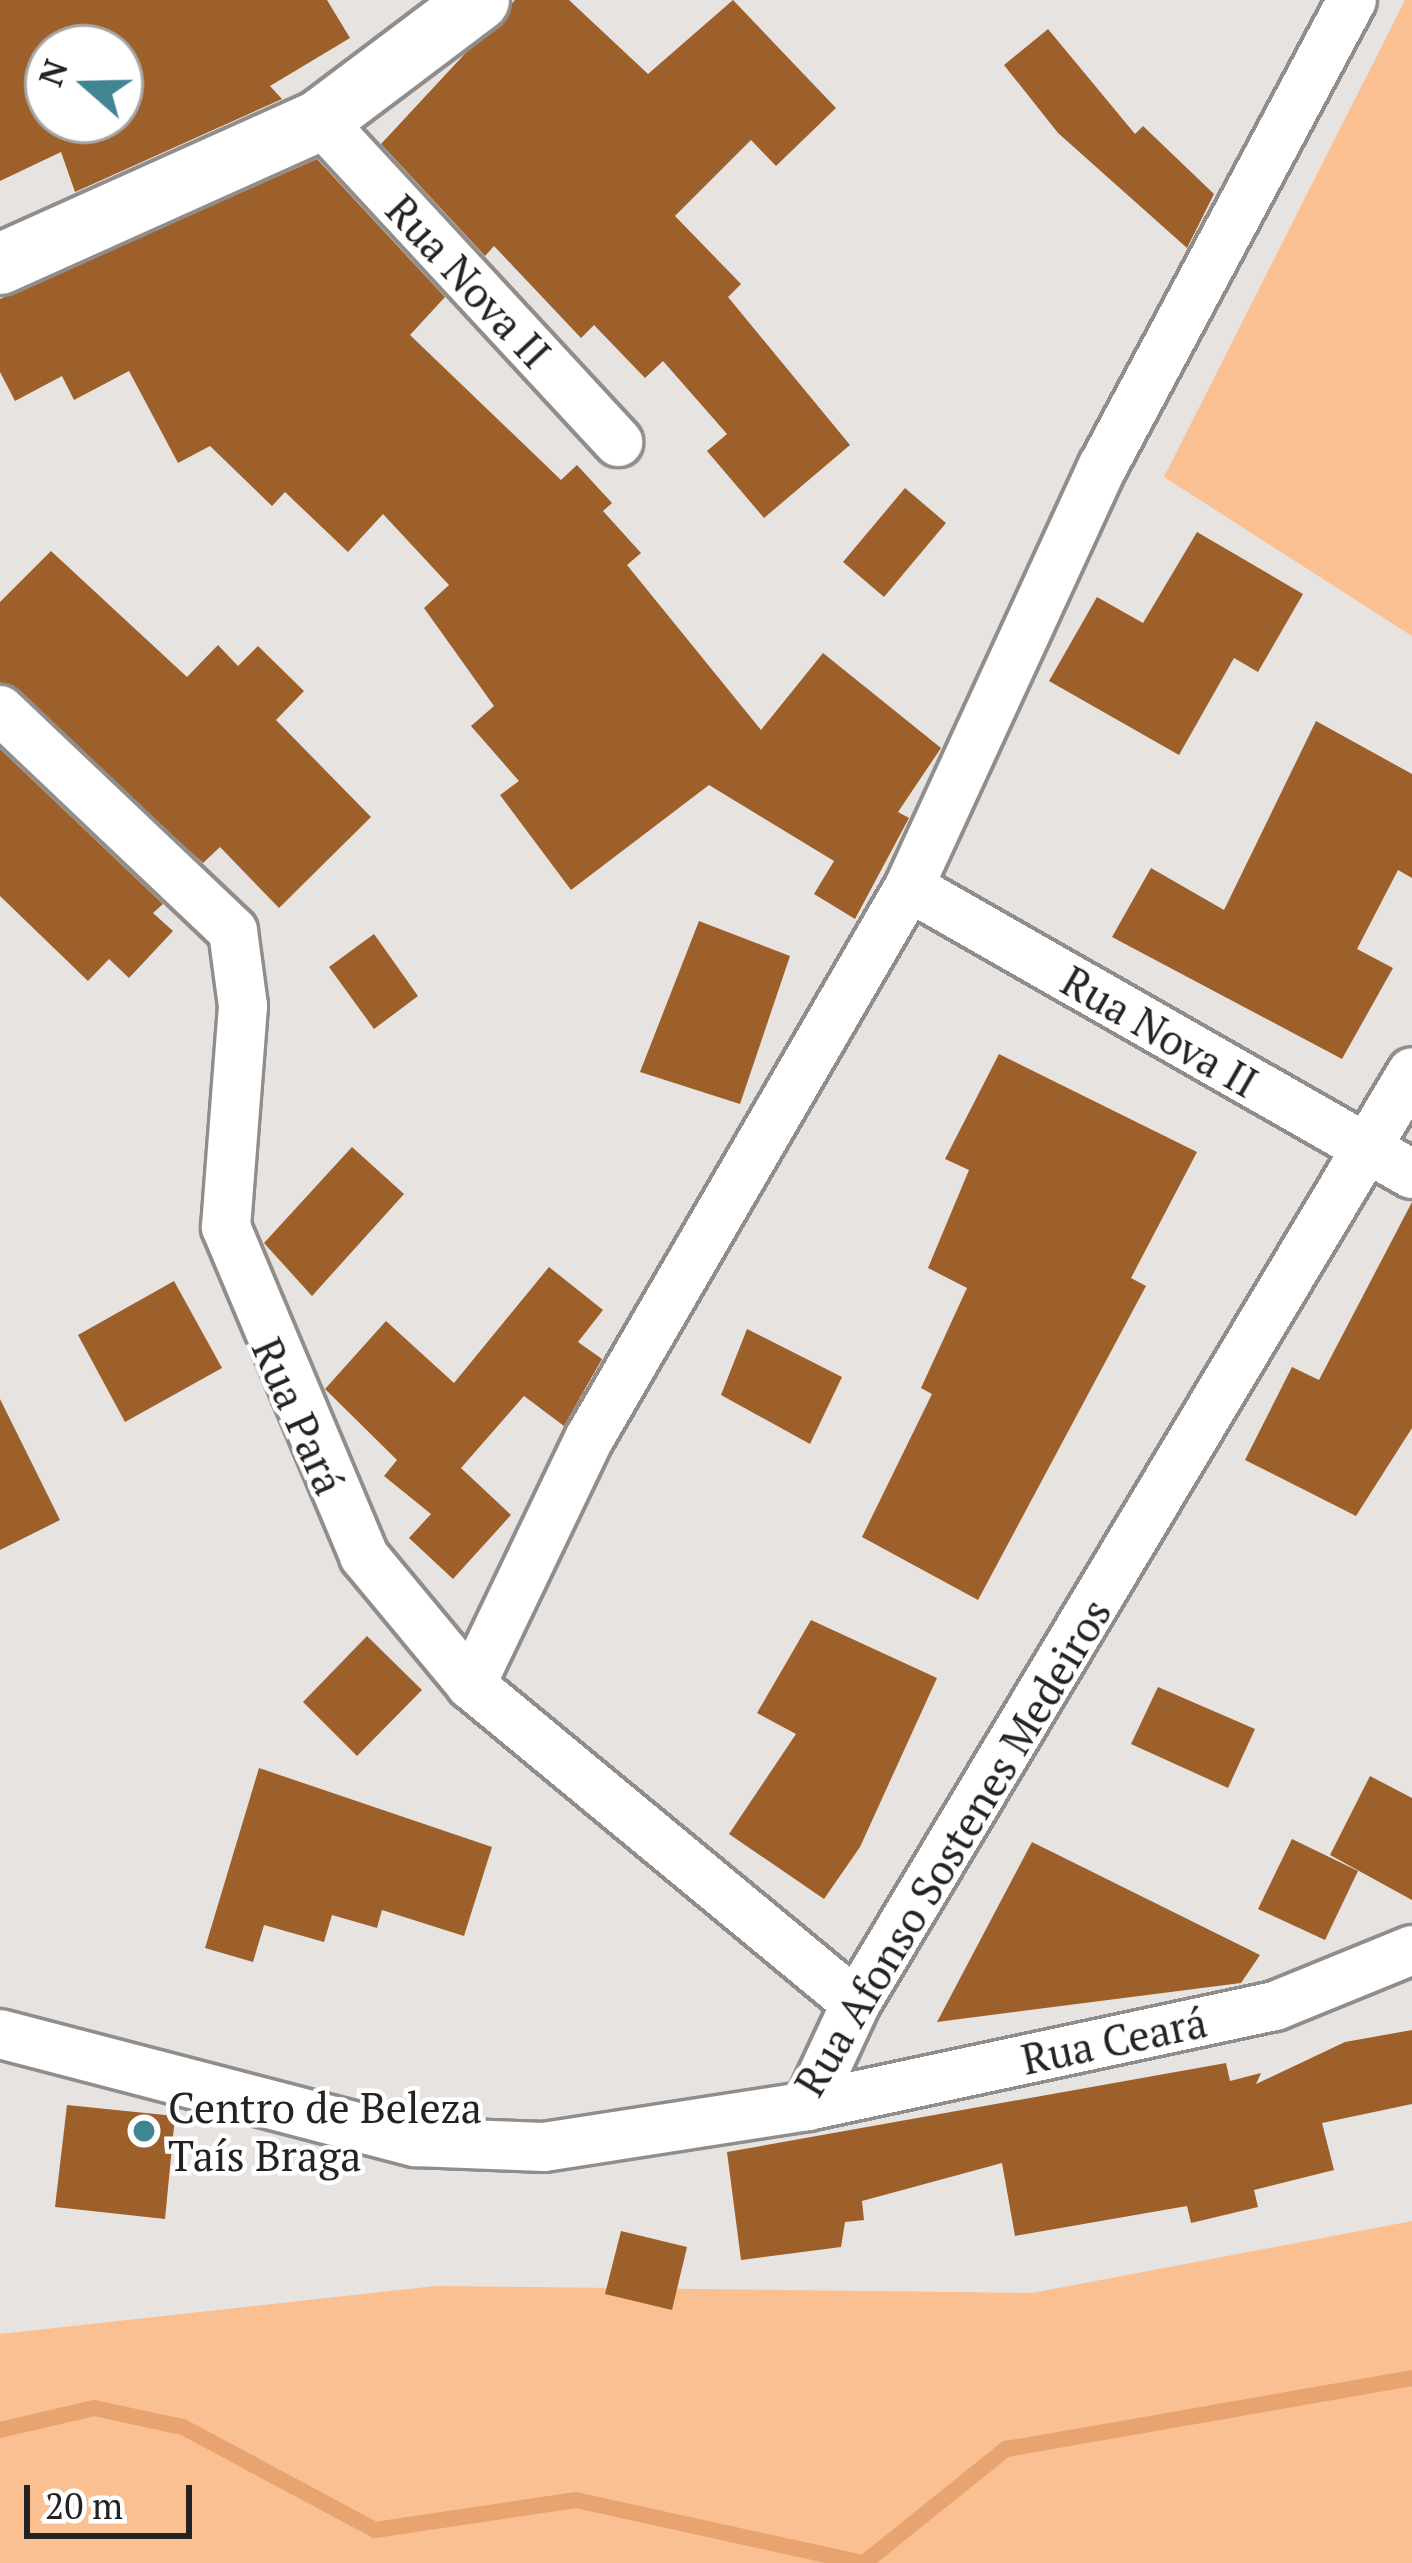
<!DOCTYPE html>
<html>
<head>
<meta charset="utf-8">
<style>
  body { margin:0 }
  #map { position:relative; width:1412px; height:2563px; overflow:hidden; background:#e7e3e1; font-family:"PT Serif",serif }
  div>[style] { position:absolute }
  .green>* { inset:0; background:#fbc092 }
  .stream>* { height:16px; margin:-8px; padding:0 8px; transform-origin:8px; border-radius:8px; background:#e7a470 }
  .building>* { inset:0; background:#9e602b }
  .roads { filter:drop-shadow(3px 0 #908d8b) drop-shadow(-3px 0 #908d8b) drop-shadow(0 3px #908d8b) drop-shadow(0 -3px #908d8b) }
  .minor>* { height:48px; margin:-24px; padding:0 24px; transform-origin:24px; border-radius:24px; background:#fff }
  .tertiary>* { height:60px; margin:-30px; padding:0 30px; transform-origin:30px; border-radius:30px; background:#fff }
  .dots>* { width:33px; height:33px; translate:-50% -50%; box-sizing:border-box; border:6px solid #fff; border-radius:50% }
  span { translate:-50% -50%; white-space:nowrap; text-align:center; line-height:1.15; -webkit-text-stroke:9px #fff; paint-order:stroke }
  .street-label { font-size:42px; color:#242222 }
  .poi-label { font-size:42px; color:#242222 }
  .left { translate:0 -50%; text-align:left }
  .north { position:absolute; left:24px; top:24px; width:120px; height:120px; box-sizing:border-box; background:#fff; border:3px solid #a7a7a7; border-radius:50%; rotate:290deg; font-size:33px; font-weight:700; line-height:48px; text-align:center; color:#242222 }
  .north::after { content:''; display:block; margin:auto; width:42px; height:54px; background:#418593; clip-path:polygon(50% 0,100% 100%,50% 72%,0 100%) }
  .scale { position:absolute; left:24px; top:2485px; width:168px; height:54px; box-sizing:border-box; border:6px solid #242222; border-top:0; padding-left:15px; font-size:36px; line-height:42px; white-space:nowrap; color:#242222; -webkit-text-stroke:9px #fff; paint-order:stroke }
</style>
</head>
<body>
<div id="map">
  <div class="green">
    <div style="clip-path:polygon(1405px 0,1412px 0,1412px 636px,1164px 477px)"></div>
    <div style="clip-path:polygon(1412px 2221px,1412px 2563px,0 2563px,0 2334px,436px 2286px,1032px 2293px)"></div>
  </div>
  <div class="stream">
    <div style="left:0;top:2430px;width:97px;rotate:-13.2deg"></div>
    <div style="left:94px;top:2408px;width:91px;rotate:12.1deg"></div>
    <div style="left:183px;top:2427px;width:218px;rotate:28.2deg"></div>
    <div style="left:375px;top:2530px;width:203px;rotate:-8.5deg"></div>
    <div style="left:576px;top:2500px;width:293px;rotate:12.4deg"></div>
    <div style="left:864px;top:2563px;width:182px;rotate:-38.8deg"></div>
    <div style="left:1006px;top:2449px;width:412px;rotate:-9.9deg"></div>
  </div>
  <div class="building">
    <div style="clip-path:polygon(evenodd,0 0,327px 0,350px 38px,270px 86px,282px 99px,75px 192px,61px 152px,0 181px,0 0,48px 48px,120px 48px,120px 120px,48px 120px,48px 48px)"></div>
    <div style="clip-path:polygon(515px 0,569px 0,648px 74px,733px 0,836px 108px,776px 166px,751px 140px,675px 216px,741px 284px,728px 297px,850px 445px,764px 518px,707px 451px,727px 434px,663px 361px,645px 378px,594px 325px,581px 338px,494px 246px,485px 256px,381px 144px)"></div>
    <div style="clip-path:polygon(1048px 29px,1135px 134px,1143px 126px,1214px 194px,1187px 248px,1058px 133px,1004px 65px)"></div>
    <div style="clip-path:polygon(317px 159px,445px 297px,410px 335px,561px 480px,577px 465px,612px 503px,603px 511px,641px 553px,627px 565px,761px 730px,823px 653px,941px 748px,898px 812px,909px 818px,855px 919px,814px 894px,834px 861px,709px 785px,571px 890px,500px 795px,519px 781px,471px 726px,494px 706px,424px 608px,449px 585px,383px 514px,348px 552px,285px 492px,272px 506px,210px 446px,178px 463px,129px 371px,74px 400px,62px 376px,15px 401px,0 372px,0 299px)"></div>
    <div style="clip-path:polygon(905px 488px,946px 523px,884px 597px,843px 562px)"></div>
    <div style="clip-path:polygon(1197px 532px,1303px 594px,1258px 672px,1234px 658px,1179px 755px,1049px 681px,1097px 597px,1143px 623px)"></div>
    <div style="clip-path:polygon(51px 551px,187px 677px,218px 645px,238px 666px,258px 646px,304px 691px,276px 720px,371px 817px,279px 908px,220px 847px,203px 863px,0 682px,0 602px)"></div>
    <div style="clip-path:polygon(1316px 721px,1412px 774px,1412px 878px,1398px 870px,1357px 949px,1393px 968px,1342px 1059px,1112px 937px,1151px 868px,1224px 910px)"></div>
    <div style="clip-path:polygon(0 749px,163px 904px,153px 913px,173px 931px,129px 978px,109px 959px,88px 981px,0 896px)"></div>
    <div style="clip-path:polygon(699px 921px,790px 956px,740px 1104px,640px 1072px)"></div>
    <div style="clip-path:polygon(374px 934px,418px 996px,374px 1029px,329px 967px)"></div>
    <div style="clip-path:polygon(999px 1054px,1197px 1152px,1131px 1278px,1146px 1286px,978px 1600px,862px 1537px,932px 1394px,921px 1388px,967px 1288px,928px 1268px,969px 1170px,945px 1159px)"></div>
    <div style="clip-path:polygon(352px 1147px,404px 1194px,312px 1296px,264px 1243px)"></div>
    <div style="clip-path:polygon(1412px 1202px,1412px 1428px,1356px 1516px,1245px 1460px,1292px 1367px,1319px 1380px)"></div>
    <div style="clip-path:polygon(549px 1267px,603px 1310px,578px 1342px,602px 1359px,564px 1426px,524px 1396px,461px 1468px,511px 1515px,453px 1579px,409px 1538px,431px 1514px,384px 1476px,397px 1460px,325px 1389px,386px 1321px,454px 1383px)"></div>
    <div style="clip-path:polygon(174px 1281px,222px 1368px,125px 1422px,78px 1335px)"></div>
    <div style="clip-path:polygon(747px 1329px,842px 1377px,810px 1444px,721px 1395px)"></div>
    <div style="clip-path:polygon(0 1399px,60px 1520px,0 1550px)"></div>
    <div style="clip-path:polygon(811px 1620px,937px 1678px,860px 1847px,824px 1899px,729px 1834px,796px 1734px,757px 1713px)"></div>
    <div style="clip-path:polygon(367px 1636px,422px 1690px,357px 1756px,303px 1702px)"></div>
    <div style="clip-path:polygon(1158px 1687px,1255px 1729px,1228px 1788px,1131px 1744px)"></div>
    <div style="clip-path:polygon(259px 1768px,492px 1847px,464px 1936px,382px 1910px,377px 1928px,332px 1915px,324px 1942px,264px 1925px,253px 1962px,205px 1948px)"></div>
    <div style="clip-path:polygon(1370px 1776px,1412px 1798px,1412px 1900px,1330px 1855px)"></div>
    <div style="clip-path:polygon(1292px 1839px,1358px 1871px,1325px 1940px,1258px 1909px)"></div>
    <div style="clip-path:polygon(1032px 1842px,1260px 1955px,1241px 1983px,937px 2022px)"></div>
    <div style="clip-path:polygon(1412px 2030px,1412px 2104px,1322px 2123px,1334px 2170px,1254px 2190px,1258px 2207px,1191px 2223px,1187px 2206px,1015px 2236px,1002px 2163px,862px 2201px,864px 2220px,845px 2222px,841px 2247px,741px 2260px,727px 2152px,1226px 2063px,1230px 2081px,1261px 2073px,1256px 2084px,1345px 2042px)"></div>
    <div style="clip-path:polygon(67px 2105px,175px 2116px,165px 2219px,55px 2207px)"></div>
    <div style="clip-path:polygon(621px 2231px,687px 2247px,672px 2310px,605px 2294px)"></div>
  </div>
  <div class="roads">
    <div class="minor">
      <div style="left:320px;top:120px;width:439px;rotate:47.2deg"></div>
      <div style="left:0;top:710px;width:321px;rotate:43.5deg"></div>
      <div style="left:233px;top:931px;width:76px;rotate:82.4deg"></div>
      <div style="left:243px;top:1006px;width:222px;rotate:94.4deg"></div>
      <div style="left:226px;top:1227px;width:357px;rotate:67.2deg"></div>
      <div style="left:364px;top:1556px;width:168px;rotate:50.3deg"></div>
      <div style="left:471px;top:1685px;width:499px;rotate:39.6deg"></div>
      <div style="left:909px;top:887px;width:579px;rotate:29.71deg"></div>
      <div style="left:471px;top:1685px;width:273px;rotate:-64.4deg"></div>
      <div style="left:589px;top:1439px;width:638px;rotate:-59.9deg"></div>
      <div style="left:909px;top:887px;width:464px;rotate:-65.3deg"></div>
      <div style="left:1103px;top:466px;width:528px;rotate:-61.88deg"></div>
      <div style="left:0;top:2034px;width:429px;rotate:14.6deg"></div>
      <div style="left:415px;top:2142px;width:129px;rotate:2.2deg"></div>
      <div style="left:544px;top:2147px;width:267px;rotate:-8.8deg"></div>
      <div style="left:808px;top:2106px;width:114px;rotate:-65deg"></div>
      <div style="left:856px;top:2003px;width:1084px;rotate:-59.15deg"></div>
      <div style="left:808px;top:2106px;width:478px;rotate:-12.1deg"></div>
      <div style="left:1275px;top:2006px;width:148px;rotate:-22.2deg"></div>
    </div>
    <div class="tertiary">
      <div style="left:0;top:264px;width:351px;rotate:-24.2deg"></div>
      <div style="left:320px;top:120px;width:199px;rotate:-37deg"></div>
    </div>
  </div>
  <div class="dots">
    <div style="left:144px;top:2131px;background:#418593"></div>
  </div>
  <div class="street-label">
    <span style="left:469px;top:281px;rotate:47deg">Rua Nova II</span>
    <span style="left:1160px;top:1031px;rotate:30deg">Rua Nova II</span>
    <span style="left:299px;top:1416px;rotate:66deg">Rua Pará</span>
    <span style="left:952px;top:1847px;rotate:-59deg">Rua Afonso Sostenes Medeiros</span>
    <span style="left:1114px;top:2040px;rotate:-12deg">Rua Ceará</span>
  </div>
  <div class="poi-label">
    <span class="left" style="left:168px;top:2131px">Centro de Beleza<br>Taís Braga</span>
  </div>
  <div class="north">N</div>
  <div class="scale">20 m</div>
</div>
</body>
</html>
